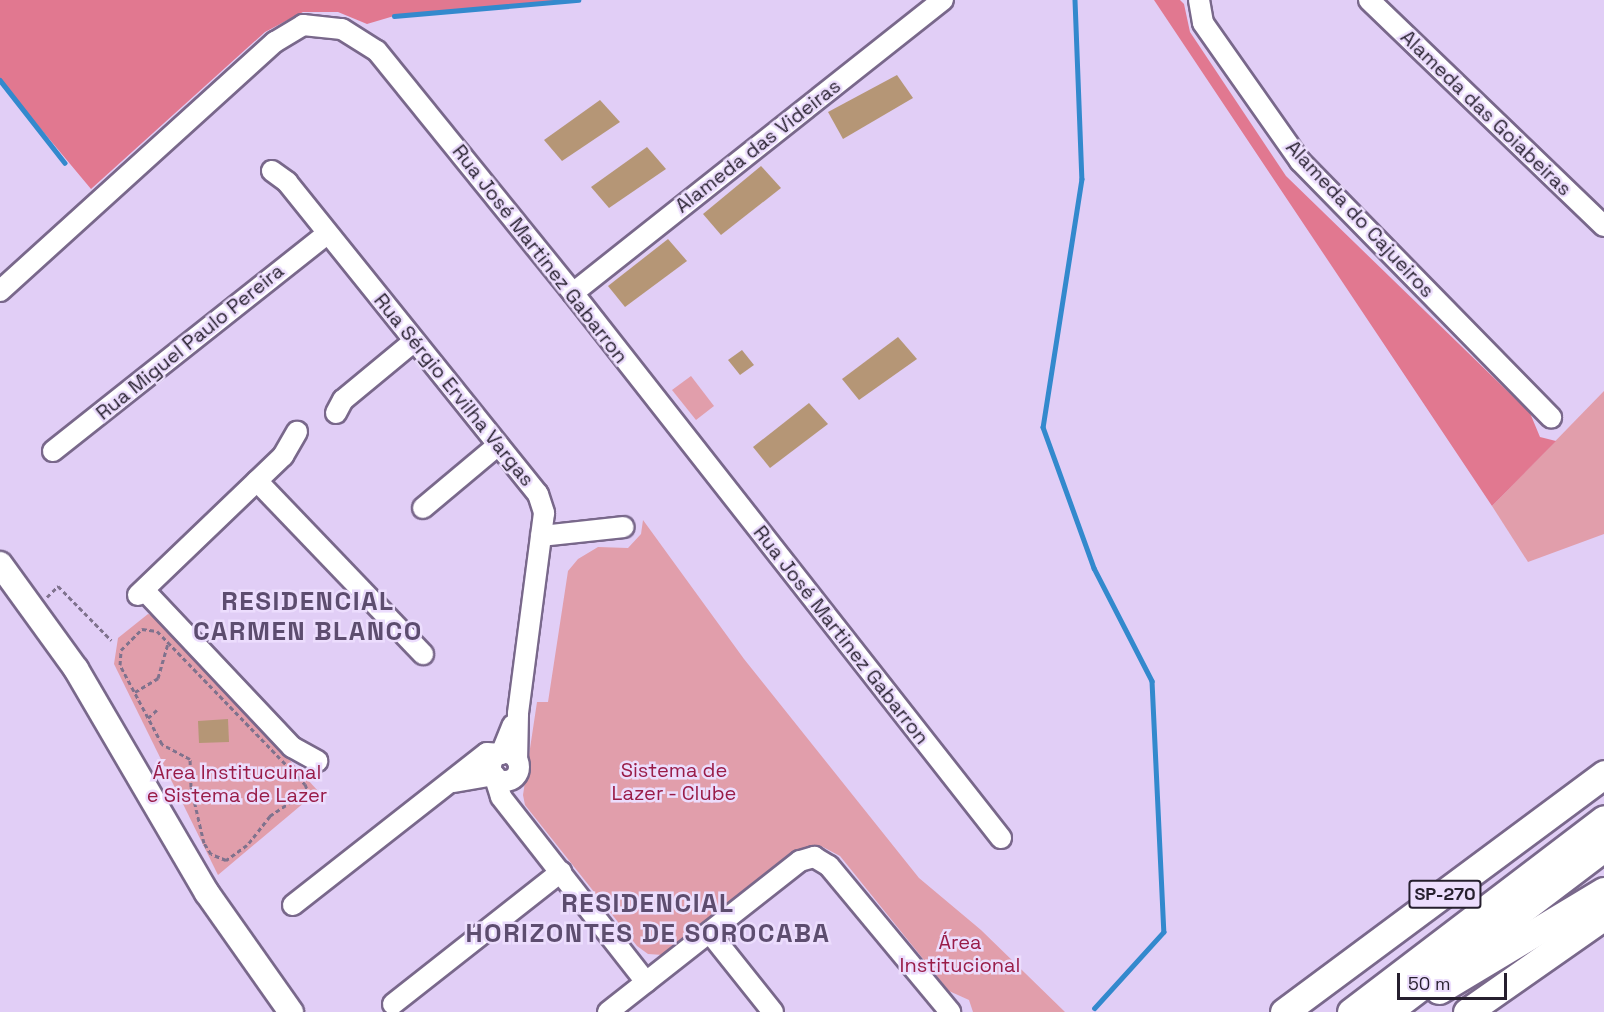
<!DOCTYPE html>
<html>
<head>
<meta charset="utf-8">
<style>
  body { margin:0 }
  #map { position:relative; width:1604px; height:1012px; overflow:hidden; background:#e1cef6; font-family:"Space Grotesk",sans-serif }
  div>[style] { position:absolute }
  .green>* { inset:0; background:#e19eab }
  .forest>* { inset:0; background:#e17890 }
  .stream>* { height:4.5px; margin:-2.25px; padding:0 2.25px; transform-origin:2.25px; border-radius:2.25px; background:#3389cd }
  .building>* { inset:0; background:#b59676 }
  .path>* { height:3px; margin-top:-1.5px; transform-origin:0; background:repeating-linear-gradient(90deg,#7f728d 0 4.5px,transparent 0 7.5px) }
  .roads { filter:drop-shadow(2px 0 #79688b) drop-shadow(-2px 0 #79688b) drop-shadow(0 2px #79688b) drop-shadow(0 -2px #79688b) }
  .minor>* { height:20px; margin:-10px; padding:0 10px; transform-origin:10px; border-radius:10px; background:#fff }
  .minor>.ring { margin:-10px; padding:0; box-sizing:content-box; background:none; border:20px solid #fff; border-radius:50% }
  .major>* { height:24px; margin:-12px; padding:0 12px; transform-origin:12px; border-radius:12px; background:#fff }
  .highway>* { height:27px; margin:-13.5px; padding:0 13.5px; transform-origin:13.5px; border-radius:13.5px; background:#fff }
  span { translate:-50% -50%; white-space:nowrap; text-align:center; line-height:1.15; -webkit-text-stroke:5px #ecddfd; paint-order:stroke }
  .shield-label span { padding:2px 4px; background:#ecddfd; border:2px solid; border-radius:4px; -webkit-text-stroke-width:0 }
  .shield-label { font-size:18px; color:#261f2e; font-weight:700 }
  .street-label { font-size:20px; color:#261f2e }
  .park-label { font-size:20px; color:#991c48 }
  .district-label { font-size:26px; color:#5d4d6f; font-weight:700; letter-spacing:1.5px }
  .scale { position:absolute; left:1397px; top:973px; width:110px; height:27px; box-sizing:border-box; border:3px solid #261f2e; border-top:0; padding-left:8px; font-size:18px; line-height:21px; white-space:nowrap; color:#261f2e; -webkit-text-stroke:4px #ecddfd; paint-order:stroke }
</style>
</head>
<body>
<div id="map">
  <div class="green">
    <div style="clip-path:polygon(691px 376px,714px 406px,696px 420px,672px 390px)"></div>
    <div style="clip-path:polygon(1604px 391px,1604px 534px,1528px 562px,1492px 506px)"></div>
    <div style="clip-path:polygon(643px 520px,744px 659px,919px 878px,981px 930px,1065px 1012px,973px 1012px,969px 1000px,949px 991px,840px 856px,821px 846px,803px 849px,790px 857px,663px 955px,648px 954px,637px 946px,525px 805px,523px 795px,537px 702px,548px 702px,568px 571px,578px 559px,598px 547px,628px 548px,641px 534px)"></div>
    <div style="clip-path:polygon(148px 614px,159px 617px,318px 791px,218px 875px,114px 664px,118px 638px)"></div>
  </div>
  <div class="forest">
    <div style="clip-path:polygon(0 0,578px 0,394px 16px,367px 24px,338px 12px,303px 12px,265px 32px,91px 189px,0 80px)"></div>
    <div style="clip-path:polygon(1154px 0,1180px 0,1184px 4px,1190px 32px,1286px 176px,1530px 413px,1540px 437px,1556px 441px,1492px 506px)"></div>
  </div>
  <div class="stream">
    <div style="left:1075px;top:0;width:179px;rotate:87.8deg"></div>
    <div style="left:1082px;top:179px;width:251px;rotate:98.9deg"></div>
    <div style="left:1043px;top:427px;width:150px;rotate:70.1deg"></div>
    <div style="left:1094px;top:568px;width:127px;rotate:62.8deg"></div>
    <div style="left:1152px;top:681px;width:251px;rotate:87.3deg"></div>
    <div style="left:1164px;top:932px;width:103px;rotate:132.2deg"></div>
    <div style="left:394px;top:16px;width:185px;rotate:-5deg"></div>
    <div style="left:0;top:80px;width:105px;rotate:51.9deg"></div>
  </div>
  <div class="building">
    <div style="clip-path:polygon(897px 75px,913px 98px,843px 139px,828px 112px)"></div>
    <div style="clip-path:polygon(600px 100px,620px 122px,562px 161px,544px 140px)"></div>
    <div style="clip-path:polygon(647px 147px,666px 169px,609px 208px,591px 187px)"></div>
    <div style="clip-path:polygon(761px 166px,781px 188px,721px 235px,703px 214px)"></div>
    <div style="clip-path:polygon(668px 239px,687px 261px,625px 307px,608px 286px)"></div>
    <div style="clip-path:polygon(898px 337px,917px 359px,859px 400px,842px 379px)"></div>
    <div style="clip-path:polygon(742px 350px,754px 365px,740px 375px,728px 360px)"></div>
    <div style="clip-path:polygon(809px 403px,828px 424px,770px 468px,753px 447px)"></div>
    <div style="clip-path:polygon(228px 719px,229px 742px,199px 743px,198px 721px)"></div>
  </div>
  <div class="path">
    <div style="left:47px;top:597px;width:16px;rotate:-45deg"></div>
    <div style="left:58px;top:586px;width:76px;rotate:45.5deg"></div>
    <div style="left:142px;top:629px;width:15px;rotate:8deg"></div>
    <div style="left:157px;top:631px;width:213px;rotate:46deg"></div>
    <div style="left:305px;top:784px;width:9px;rotate:69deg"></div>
    <div style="left:308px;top:792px;width:7px;rotate:117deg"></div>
    <div style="left:305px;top:798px;width:13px;rotate:167deg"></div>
    <div style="left:292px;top:801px;width:27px;rotate:146deg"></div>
    <div style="left:270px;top:816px;width:37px;rotate:128deg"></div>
    <div style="left:247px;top:845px;width:26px;rotate:144deg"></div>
    <div style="left:226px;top:860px;width:16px;rotate:-158deg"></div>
    <div style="left:211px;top:854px;width:13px;rotate:-122deg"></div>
    <div style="left:204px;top:843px;width:57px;rotate:-103.1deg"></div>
    <div style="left:191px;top:787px;width:28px;rotate:-92deg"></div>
    <div style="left:190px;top:759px;width:32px;rotate:-152deg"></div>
    <div style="left:162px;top:744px;width:89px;rotate:-118deg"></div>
    <div style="left:120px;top:665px;width:15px;rotate:-86deg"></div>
    <div style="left:121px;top:650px;width:30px;rotate:-45deg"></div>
    <div style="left:135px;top:692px;width:27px;rotate:-31deg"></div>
    <div style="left:158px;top:678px;width:36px;rotate:-74deg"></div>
    <div style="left:148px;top:718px;width:12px;rotate:-42deg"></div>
  </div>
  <div class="roads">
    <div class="minor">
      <div style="left:1199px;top:0;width:23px;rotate:80deg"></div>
      <div style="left:1203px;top:23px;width:169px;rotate:54.9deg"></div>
      <div style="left:1300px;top:161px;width:359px;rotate:45.6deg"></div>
      <div style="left:1369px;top:0;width:326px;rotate:43.9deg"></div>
      <div style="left:272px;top:171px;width:19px;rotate:36deg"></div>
      <div style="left:287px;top:182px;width:400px;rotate:51.2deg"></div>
      <div style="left:538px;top:494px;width:20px;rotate:72deg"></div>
      <div style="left:544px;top:513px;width:203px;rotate:97.4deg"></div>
      <div style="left:518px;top:714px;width:46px;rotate:91.2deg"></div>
      <div style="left:0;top:291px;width:371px;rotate:-42.2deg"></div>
      <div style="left:275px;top:42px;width:33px;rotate:-31deg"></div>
      <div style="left:303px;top:25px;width:39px;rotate:6deg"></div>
      <div style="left:342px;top:29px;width:41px;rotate:32.2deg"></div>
      <div style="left:377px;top:51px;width:311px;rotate:51deg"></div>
      <div style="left:573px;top:293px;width:693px;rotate:51.86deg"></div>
      <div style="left:573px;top:293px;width:472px;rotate:-38.4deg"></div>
      <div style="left:336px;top:413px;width:15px;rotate:-62deg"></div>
      <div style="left:343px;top:400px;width:91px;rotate:-39.6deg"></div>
      <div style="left:53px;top:451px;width:350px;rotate:-38.4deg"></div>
      <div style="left:257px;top:481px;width:240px;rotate:46.2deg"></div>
      <div style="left:423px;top:508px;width:98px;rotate:-40deg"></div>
      <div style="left:541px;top:536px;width:83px;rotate:-6.2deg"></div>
      <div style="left:144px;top:590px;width:216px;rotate:46.7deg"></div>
      <div style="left:292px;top:747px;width:29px;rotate:29deg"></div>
      <div style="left:138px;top:595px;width:201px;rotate:-43.8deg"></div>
      <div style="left:283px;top:456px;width:28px;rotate:-60deg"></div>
      <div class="ring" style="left:491px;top:753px;width:8px;height:8px"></div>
      <div style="left:454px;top:782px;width:41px;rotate:-9.9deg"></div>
      <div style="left:494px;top:775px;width:23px;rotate:72deg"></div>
      <div style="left:501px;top:797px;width:235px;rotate:51.9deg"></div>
      <div style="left:293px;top:905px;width:246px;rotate:-38.1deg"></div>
      <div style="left:487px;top:753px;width:14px;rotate:4deg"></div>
      <div style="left:501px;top:754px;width:31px;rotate:-68deg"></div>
      <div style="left:710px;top:933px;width:101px;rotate:51.4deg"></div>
      <div style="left:393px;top:1004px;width:214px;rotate:-38.2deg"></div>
      <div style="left:608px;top:1012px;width:244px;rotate:-38.2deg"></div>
      <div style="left:800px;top:861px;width:15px;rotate:-16deg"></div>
      <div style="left:814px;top:857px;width:17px;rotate:31deg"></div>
      <div style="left:829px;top:866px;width:190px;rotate:50.3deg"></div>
    </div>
    <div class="major">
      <div style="left:0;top:564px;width:130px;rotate:54.1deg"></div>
      <div style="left:76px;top:669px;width:259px;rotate:59.7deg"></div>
      <div style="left:207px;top:893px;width:146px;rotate:54.8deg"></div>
    </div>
    <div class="highway">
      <div style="left:1439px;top:990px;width:192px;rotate:-31deg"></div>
      <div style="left:1284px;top:1012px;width:399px;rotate:-36.6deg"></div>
      <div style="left:1351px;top:1012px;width:318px;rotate:-37.3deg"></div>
      <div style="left:1387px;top:1012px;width:273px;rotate:-37.2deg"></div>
      <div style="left:1467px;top:1012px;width:167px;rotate:-35deg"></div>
    </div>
  </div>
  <div class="shield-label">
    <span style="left:1445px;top:894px">SP-270</span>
  </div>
  <div class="street-label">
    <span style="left:1486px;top:113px;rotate:44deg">Alameda das Goiabeiras</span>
    <span style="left:758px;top:146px;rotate:-38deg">Alameda das Videiras</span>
    <span style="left:1360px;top:219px;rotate:47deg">Alameda do Cajueiros</span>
    <span style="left:540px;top:254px;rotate:52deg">Rua José Martinez Gabarron</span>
    <span style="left:190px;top:342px;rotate:-39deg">Rua Miguel Paulo Pereira</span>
    <span style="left:454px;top:390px;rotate:51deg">Rua Sérgio Ervilha Vargas</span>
    <span style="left:841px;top:635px;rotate:52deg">Rua José Martinez Gabarron</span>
  </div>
  <div class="park-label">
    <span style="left:674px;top:782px">Sistema de<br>Lazer - Clube</span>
    <span style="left:237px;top:784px">Área Institucuinal<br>e Sistema de Lazer</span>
    <span style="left:960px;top:954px">Área<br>Institucional</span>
  </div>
  <div class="district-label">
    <span style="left:308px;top:617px">RESIDENCIAL<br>CARMEN BLANCO</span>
    <span style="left:648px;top:919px">RESIDENCIAL<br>HORIZONTES DE SOROCABA</span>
  </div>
  <div class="scale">50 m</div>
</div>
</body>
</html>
